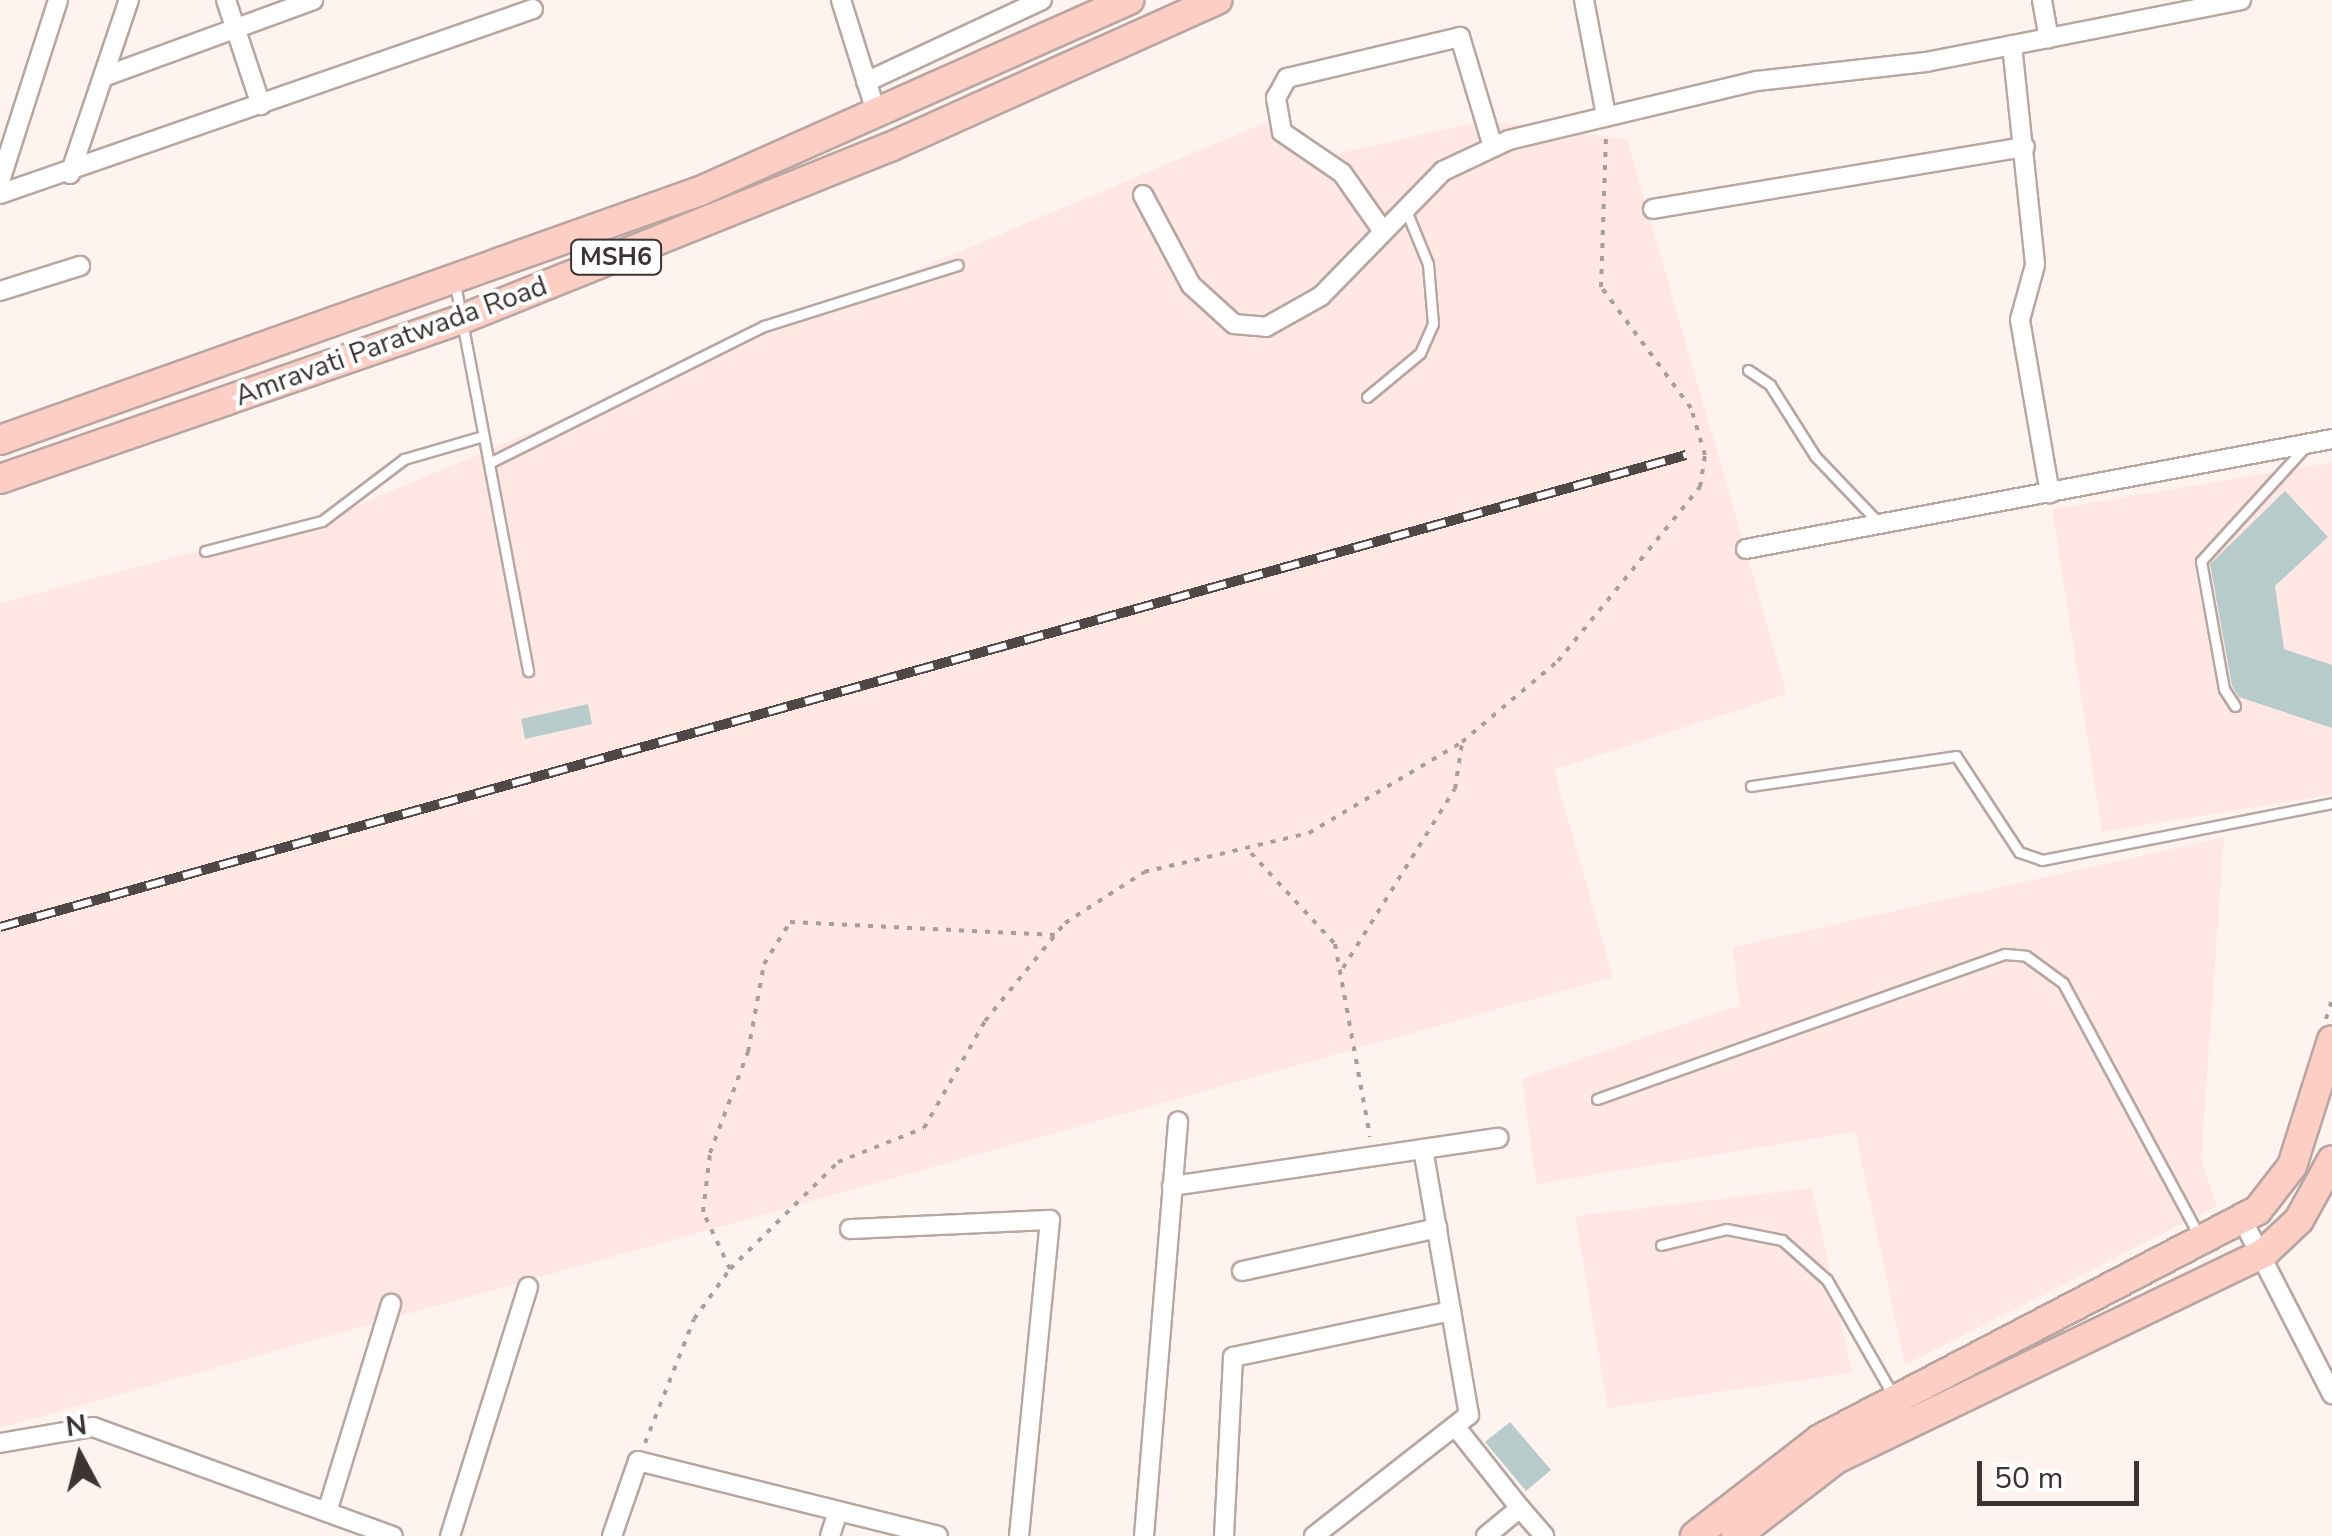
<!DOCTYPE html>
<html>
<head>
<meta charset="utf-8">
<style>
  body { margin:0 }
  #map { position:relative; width:2332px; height:1536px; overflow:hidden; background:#fff3f0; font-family:"Nunito Sans",sans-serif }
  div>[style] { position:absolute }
  .built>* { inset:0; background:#ffe8e3 }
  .building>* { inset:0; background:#b7cbcb }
  .path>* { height:4px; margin-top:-2px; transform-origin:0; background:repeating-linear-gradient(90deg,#a89e9c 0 5px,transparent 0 13px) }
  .roads { filter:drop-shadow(2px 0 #b8a6a2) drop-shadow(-2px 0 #b8a6a2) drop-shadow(0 2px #b8a6a2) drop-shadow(0 -2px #b8a6a2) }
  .lane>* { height:9px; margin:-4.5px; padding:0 4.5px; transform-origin:4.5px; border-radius:4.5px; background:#fff }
  .street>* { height:18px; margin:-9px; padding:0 9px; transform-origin:9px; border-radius:9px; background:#fff }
  .primary>* { height:28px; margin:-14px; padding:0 14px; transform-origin:14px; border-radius:14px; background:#fdcec4 }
  .rail>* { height:10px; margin-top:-5px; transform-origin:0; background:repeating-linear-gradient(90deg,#fff 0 19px,#504846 0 38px); box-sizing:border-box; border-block:2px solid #504846 }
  span { translate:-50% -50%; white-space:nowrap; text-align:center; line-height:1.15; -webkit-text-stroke:8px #fff; paint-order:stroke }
  .shield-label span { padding:2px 8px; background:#fff; border:2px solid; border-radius:8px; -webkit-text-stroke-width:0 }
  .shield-label { font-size:25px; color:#3b3432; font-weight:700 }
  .street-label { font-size:28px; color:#3b3432 }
  .north { position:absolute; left:30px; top:1406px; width:100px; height:100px; -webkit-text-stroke:8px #fff; paint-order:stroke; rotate:353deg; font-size:28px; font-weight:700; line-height:40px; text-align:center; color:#3b3432 }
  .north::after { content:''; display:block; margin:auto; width:35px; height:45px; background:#3b3432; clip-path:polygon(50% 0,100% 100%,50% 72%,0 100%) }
  .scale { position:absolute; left:1977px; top:1461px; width:162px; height:45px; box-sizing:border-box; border:5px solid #3b3432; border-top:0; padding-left:12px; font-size:30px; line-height:35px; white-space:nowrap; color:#3b3432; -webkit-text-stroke:8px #fff; paint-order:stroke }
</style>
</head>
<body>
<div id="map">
  <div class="built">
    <div style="clip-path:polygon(1276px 98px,1309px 160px,1486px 120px,1627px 139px,1787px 694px,1554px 770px,1613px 977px,0 1428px,0 603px,339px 513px,1276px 118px)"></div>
    <div style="clip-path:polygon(2332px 462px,2332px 795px,2102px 832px,2052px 509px)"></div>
    <div style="clip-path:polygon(2224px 837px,2201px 1159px,2217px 1206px,1905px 1365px,1855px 1132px,1536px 1184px,1522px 1079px,1739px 1005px,1733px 947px)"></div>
    <div style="clip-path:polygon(1812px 1188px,1852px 1373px,1608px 1408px,1575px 1216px)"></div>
  </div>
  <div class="building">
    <div style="clip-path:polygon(2285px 491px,2328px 537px,2275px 586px,2284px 649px,2332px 665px,2332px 728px,2239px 697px,2232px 686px,2210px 564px)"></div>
    <div style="clip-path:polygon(588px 704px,592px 724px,525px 739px,521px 719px)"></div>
    <div style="clip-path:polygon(1510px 1422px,1551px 1470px,1526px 1491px,1485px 1442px)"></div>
  </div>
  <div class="path">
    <div style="left:1251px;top:853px;width:124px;rotate:47.3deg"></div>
    <div style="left:1335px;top:944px;width:196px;rotate:79.7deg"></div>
    <div style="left:1343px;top:968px;width:211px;rotate:-58deg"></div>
    <div style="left:1455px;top:789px;width:47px;rotate:-81.3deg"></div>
    <div style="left:2326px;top:1019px;width:21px;rotate:-73deg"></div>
    <div style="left:730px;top:1269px;width:63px;rotate:-115.3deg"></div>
    <div style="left:703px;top:1212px;width:59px;rotate:-83.2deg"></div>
    <div style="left:710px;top:1153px;width:108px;rotate:-69.4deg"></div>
    <div style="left:748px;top:1052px;width:89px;rotate:-79.7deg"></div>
    <div style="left:764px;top:964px;width:49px;rotate:-58.2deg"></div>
    <div style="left:790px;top:922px;width:265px;rotate:2.8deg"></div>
    <div style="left:645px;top:1443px;width:133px;rotate:-68.4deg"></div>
    <div style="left:694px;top:1319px;width:62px;rotate:-54.2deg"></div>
    <div style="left:730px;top:1269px;width:152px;rotate:-44.7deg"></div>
    <div style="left:838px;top:1162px;width:92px;rotate:-21.6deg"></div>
    <div style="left:924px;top:1128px;width:123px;rotate:-60.3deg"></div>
    <div style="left:985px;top:1021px;width:127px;rotate:-50.8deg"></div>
    <div style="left:1065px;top:923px;width:94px;rotate:-32.8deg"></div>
    <div style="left:1144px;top:872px;width:170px;rotate:-13.3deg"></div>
    <div style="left:1309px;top:833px;width:178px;rotate:-30.7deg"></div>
    <div style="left:1462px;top:742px;width:126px;rotate:-40.2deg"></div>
    <div style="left:1558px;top:661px;width:225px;rotate:-50.8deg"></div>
    <div style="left:1700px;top:487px;width:32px;rotate:-81deg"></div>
    <div style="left:1705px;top:455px;width:49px;rotate:-106.6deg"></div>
    <div style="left:1691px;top:408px;width:151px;rotate:-126.6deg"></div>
    <div style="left:1601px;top:287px;width:148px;rotate:-88.1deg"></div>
  </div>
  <div class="roads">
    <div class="lane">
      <div style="left:455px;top:284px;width:394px;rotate:79.3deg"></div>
      <div style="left:1748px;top:370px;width:27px;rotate:34deg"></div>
      <div style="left:1770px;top:385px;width:84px;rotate:57.6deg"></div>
      <div style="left:1815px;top:456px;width:91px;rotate:46.3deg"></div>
      <div style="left:1367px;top:397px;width:69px;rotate:-39.7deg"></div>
      <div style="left:1420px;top:353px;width:32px;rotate:-66deg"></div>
      <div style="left:1433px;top:324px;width:60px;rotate:-94.8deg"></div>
      <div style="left:1428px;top:264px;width:61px;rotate:-112.3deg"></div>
      <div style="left:489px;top:463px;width:307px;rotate:-26.5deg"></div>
      <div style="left:764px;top:326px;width:203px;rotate:-17.5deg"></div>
      <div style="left:205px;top:551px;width:121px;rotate:-14.4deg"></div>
      <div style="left:322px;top:521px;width:103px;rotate:-37.1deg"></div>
      <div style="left:404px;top:459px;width:82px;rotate:-16.2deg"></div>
      <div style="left:2235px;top:706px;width:20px;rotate:-123deg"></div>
      <div style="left:2224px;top:689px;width:130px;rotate:-100.2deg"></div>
      <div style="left:2201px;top:561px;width:156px;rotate:-47.6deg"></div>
      <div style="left:1751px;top:786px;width:207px;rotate:-8.3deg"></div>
      <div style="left:1956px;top:756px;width:115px;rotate:56.7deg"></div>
      <div style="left:2019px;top:852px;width:24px;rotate:19deg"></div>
      <div style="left:2042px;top:860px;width:296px;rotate:-11.1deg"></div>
      <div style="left:1597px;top:1099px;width:433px;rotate:-19.6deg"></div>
      <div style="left:2005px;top:954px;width:21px;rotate:5deg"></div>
      <div style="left:2026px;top:956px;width:46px;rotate:36.1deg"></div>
      <div style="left:2063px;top:983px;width:289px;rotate:61.7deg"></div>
      <div style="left:1661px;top:1245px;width:67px;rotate:-13.8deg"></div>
      <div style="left:1726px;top:1229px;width:57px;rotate:11.1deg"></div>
      <div style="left:1782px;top:1240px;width:60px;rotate:41.6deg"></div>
      <div style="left:1827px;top:1280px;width:135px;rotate:60.2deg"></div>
    </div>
    <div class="street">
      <div style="left:226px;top:0;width:111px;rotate:71.6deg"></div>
      <div style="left:841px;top:0;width:121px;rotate:72.6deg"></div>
      <div style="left:1584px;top:0;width:117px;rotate:79.2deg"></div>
      <div style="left:2042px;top:0;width:39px;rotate:80deg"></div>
      <div style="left:2012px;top:45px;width:221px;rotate:84deg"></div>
      <div style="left:2035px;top:265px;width:57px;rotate:105.3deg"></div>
      <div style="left:2020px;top:320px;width:176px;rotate:80.2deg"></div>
      <div style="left:103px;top:77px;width:224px;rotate:-20.1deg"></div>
      <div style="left:866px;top:82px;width:194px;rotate:-25deg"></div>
      <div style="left:70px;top:174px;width:184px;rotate:-71.3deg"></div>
      <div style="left:0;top:181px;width:190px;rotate:-72.2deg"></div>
      <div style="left:0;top:194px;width:564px;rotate:-19.14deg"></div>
      <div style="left:1143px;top:195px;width:102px;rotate:61.9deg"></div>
      <div style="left:1191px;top:285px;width:58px;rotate:42.2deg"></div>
      <div style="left:1234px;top:324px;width:32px;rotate:5deg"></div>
      <div style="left:1266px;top:327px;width:63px;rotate:-29.4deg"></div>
      <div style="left:1321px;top:296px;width:175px;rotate:-45.7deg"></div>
      <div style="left:1443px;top:171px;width:73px;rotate:-25.2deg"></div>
      <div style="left:1509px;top:140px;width:255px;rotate:-13.4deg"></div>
      <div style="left:1757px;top:81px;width:170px;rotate:-6.4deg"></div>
      <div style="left:1926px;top:62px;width:321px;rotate:-11.1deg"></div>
      <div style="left:1653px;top:209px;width:377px;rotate:-9.5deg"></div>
      <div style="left:1380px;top:227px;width:66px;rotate:-125.1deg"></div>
      <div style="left:1342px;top:173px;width:73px;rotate:-145.7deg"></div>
      <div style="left:1282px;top:132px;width:35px;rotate:-100deg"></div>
      <div style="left:1276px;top:98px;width:23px;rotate:-61deg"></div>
      <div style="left:1287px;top:78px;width:178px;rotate:-13.3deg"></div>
      <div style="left:1460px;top:37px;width:115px;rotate:73.3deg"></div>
      <div style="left:0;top:291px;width:84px;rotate:-17.4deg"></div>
      <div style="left:1746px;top:549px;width:596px;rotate:-10.63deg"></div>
      <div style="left:1172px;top:1186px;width:330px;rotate:-8.4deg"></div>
      <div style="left:2243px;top:1221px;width:195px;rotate:62.8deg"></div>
      <div style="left:850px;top:1229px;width:200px;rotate:-2.6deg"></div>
      <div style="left:1050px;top:1220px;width:318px;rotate:95.6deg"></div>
      <div style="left:1242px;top:1271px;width:200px;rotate:-12.4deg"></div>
      <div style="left:1455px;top:1426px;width:105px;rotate:51.6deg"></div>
      <div style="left:0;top:1443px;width:94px;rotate:-9.8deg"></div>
      <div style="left:93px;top:1427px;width:319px;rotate:20deg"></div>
      <div style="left:327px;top:1512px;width:218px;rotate:-72.9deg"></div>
      <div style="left:450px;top:1536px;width:261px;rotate:-72.6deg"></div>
      <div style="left:612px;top:1536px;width:79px;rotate:-70.9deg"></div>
      <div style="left:638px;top:1461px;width:309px;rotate:14deg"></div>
      <div style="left:830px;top:1536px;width:22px;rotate:-72deg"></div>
      <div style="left:1144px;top:1536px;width:416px;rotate:-85.3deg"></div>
      <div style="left:1224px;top:1536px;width:179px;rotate:-87.1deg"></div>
      <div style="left:1233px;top:1357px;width:223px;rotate:-11.9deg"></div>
      <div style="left:1314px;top:1536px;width:197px;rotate:-38deg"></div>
      <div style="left:1469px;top:1415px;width:270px;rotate:-99.8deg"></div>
      <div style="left:1486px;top:1536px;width:44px;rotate:-39.5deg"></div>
      <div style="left:1520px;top:1508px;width:37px;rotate:49deg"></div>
    </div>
    <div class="primary">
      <div style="left:0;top:440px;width:743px;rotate:-19.58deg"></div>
      <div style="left:700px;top:191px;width:470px;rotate:-24deg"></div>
      <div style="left:0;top:479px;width:489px;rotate:-19.1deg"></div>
      <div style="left:462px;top:319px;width:461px;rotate:-21.9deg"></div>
      <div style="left:890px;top:147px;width:359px;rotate:-24.2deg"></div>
      <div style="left:1695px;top:1536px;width:158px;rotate:-37.8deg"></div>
      <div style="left:1820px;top:1439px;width:493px;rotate:-27.6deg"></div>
      <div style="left:2257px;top:1211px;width:57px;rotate:-52.1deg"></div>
      <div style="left:2292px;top:1166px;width:132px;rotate:-72.4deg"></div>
      <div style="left:1736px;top:1536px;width:126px;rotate:-37.6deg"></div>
      <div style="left:1836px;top:1459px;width:475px;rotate:-25.7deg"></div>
      <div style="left:2264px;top:1253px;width:48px;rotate:-43.3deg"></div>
      <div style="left:2299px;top:1220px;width:68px;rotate:-61.2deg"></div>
    </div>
  </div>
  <div class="rail">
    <div style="left:0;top:927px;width:1751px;rotate:-15.64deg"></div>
  </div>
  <div class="shield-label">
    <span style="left:616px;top:257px">MSH6</span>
  </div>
  <div class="street-label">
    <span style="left:391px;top:341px;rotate:-20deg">Amravati Paratwada Road</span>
  </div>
  <div class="north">N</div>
  <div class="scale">50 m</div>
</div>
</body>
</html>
